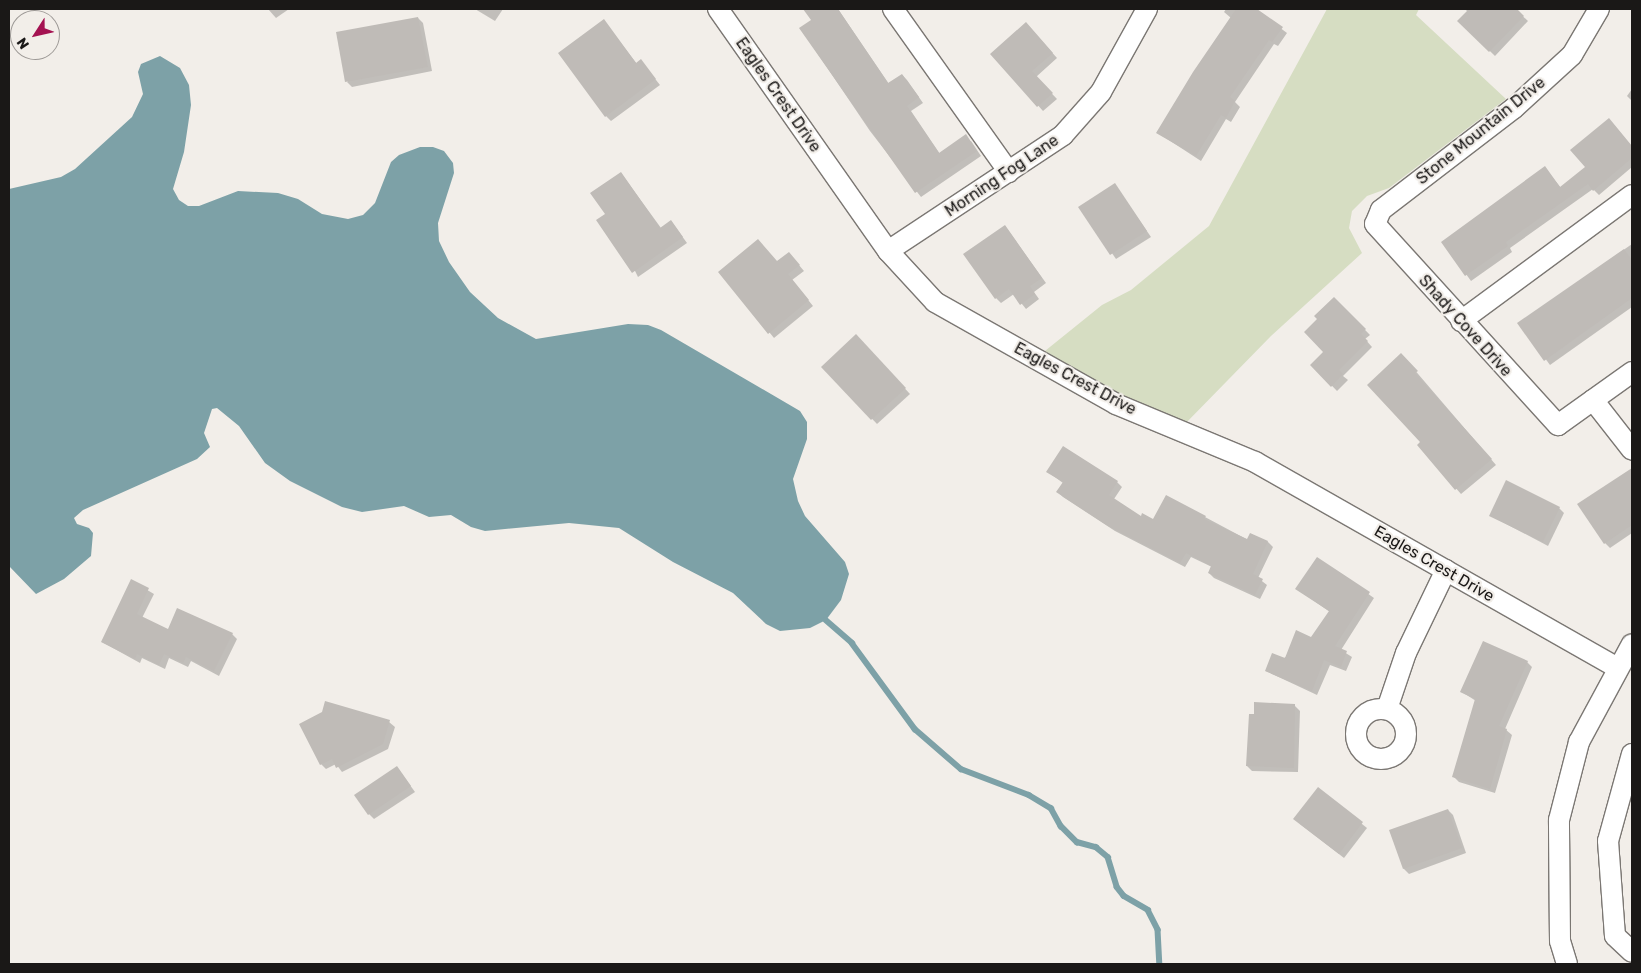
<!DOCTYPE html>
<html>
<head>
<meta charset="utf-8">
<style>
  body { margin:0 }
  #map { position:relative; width:1641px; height:973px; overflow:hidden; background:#f2eee9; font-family:Rubik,sans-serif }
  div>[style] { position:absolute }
  .green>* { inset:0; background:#d6ddc2 }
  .water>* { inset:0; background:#7da1a7 }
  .shadow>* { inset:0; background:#0003 }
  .stream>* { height:5.5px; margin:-2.75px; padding:0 2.75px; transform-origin:2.75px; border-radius:2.75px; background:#7da1a7 }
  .building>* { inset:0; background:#bfbbb7 }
  .roads { filter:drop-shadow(1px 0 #7b7773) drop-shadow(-1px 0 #7b7773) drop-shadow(0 1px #7b7773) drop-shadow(0 -1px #7b7773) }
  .minor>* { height:20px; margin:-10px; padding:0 10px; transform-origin:10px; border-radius:10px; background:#fff }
  .minor>.ring { margin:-10px; padding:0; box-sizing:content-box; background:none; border:20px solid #fff; border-radius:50% }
  span { translate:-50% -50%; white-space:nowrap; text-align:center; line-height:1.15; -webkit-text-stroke:4.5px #f2eee9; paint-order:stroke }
  .street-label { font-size:16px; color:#1a1817 }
  .frame { position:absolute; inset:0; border:10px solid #1a1817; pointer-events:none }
  .north { position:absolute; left:10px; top:10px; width:50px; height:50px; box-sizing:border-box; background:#f2eee9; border:1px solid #9c9895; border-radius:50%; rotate:235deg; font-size:14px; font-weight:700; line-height:20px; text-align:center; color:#1a1817 }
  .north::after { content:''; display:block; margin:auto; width:18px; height:22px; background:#a41251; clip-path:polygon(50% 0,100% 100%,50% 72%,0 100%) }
</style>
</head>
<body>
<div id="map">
  <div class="green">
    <div style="clip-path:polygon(1327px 9px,1419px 9px,1416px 15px,1506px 99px,1389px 188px,1367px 196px,1352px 211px,1349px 228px,1362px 253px,1271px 336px,1183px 426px,1040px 355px,1102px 305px,1131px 290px,1209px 226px)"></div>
  </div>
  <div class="water">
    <div style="clip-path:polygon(160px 56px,180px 68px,189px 85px,191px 105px,184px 152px,173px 189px,179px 200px,188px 206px,199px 206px,238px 191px,278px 193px,298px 199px,322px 214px,348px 219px,363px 215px,375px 203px,391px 162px,399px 155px,420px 147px,433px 147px,444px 151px,453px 163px,454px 173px,438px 223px,439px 241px,449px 262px,470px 292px,498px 318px,536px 339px,628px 324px,648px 325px,661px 330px,800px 411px,807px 422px,807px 439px,793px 479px,798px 501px,805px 516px,845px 562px,849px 574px,841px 600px,826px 620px,810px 628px,780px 631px,766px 624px,733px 593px,673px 562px,619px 528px,569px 523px,485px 531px,471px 527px,451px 515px,429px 517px,404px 506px,362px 512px,342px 507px,290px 481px,265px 463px,239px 426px,217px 408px,212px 409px,204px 433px,210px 447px,197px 459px,83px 510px,74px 518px,77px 524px,89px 528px,93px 533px,91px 556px,64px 579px,36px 594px,9px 566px,9px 189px,61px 177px,75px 169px,132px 117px,143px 94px,138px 72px,141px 64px)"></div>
  </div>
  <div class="shadow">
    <div style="clip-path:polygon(268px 9px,289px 9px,276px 18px)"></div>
    <div style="clip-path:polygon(475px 9px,503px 9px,495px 21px)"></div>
    <div style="clip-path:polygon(811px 9px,838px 9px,889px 84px,902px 75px,907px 80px,923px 103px,911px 111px,940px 154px,971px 141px,981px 156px,921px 197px,870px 131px,801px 29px,813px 20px,807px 12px)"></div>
    <div style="clip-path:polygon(1226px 9px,1255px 9px,1287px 33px,1278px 46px,1274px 44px,1235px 102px,1240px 107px,1231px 122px,1226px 119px,1201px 161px,1158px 133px,1231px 18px,1224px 12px)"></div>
    <div style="clip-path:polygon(1465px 9px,1515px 9px,1528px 21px,1495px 56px,1459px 21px,1468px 12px)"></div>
    <div style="clip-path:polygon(418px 18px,423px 23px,432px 71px,352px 87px,347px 82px)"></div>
    <div style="clip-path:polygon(604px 21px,637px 64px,641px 61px,660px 85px,611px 121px,606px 116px)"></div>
    <div style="clip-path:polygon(1031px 29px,1057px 58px,1036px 77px,1057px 99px,1043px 111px,992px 54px)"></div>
    <div style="clip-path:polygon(1632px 89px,1632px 101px,1627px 96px)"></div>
    <div style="clip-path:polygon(1614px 125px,1632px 147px,1632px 167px,1599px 195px,1593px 189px,1510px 248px,1512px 252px,1471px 281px,1443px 242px,1545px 168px,1561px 188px,1587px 168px)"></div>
    <div style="clip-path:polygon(621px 173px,661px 228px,671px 221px,687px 243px,638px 277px,607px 214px)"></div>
    <div style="clip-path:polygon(1115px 185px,1151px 237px,1116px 259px,1080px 207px)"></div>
    <div style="clip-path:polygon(1005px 226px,1046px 283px,1034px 292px,1039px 299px,1026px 309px,1014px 294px,1001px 303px,996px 298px)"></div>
    <div style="clip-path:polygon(1632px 244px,1632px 307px,1550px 365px,1519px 323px)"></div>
    <div style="clip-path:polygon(793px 258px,804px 271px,792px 280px,813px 306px,774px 338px,720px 272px)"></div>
    <div style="clip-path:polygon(1334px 298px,1370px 335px,1365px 339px,1372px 347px,1343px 376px,1348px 380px,1337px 391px,1312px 365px,1325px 352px,1318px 319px)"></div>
    <div style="clip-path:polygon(861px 341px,910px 394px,877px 424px,823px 367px)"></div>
    <div style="clip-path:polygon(1401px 354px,1496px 465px,1461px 494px,1418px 445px,1422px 442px)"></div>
    <div style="clip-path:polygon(1048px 472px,1117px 482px,1122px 487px,1114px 499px,1141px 517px,1153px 520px,1205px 517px,1248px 540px,1251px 534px,1268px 542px,1273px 547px,1258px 578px,1267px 585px,1260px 599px,1214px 578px,1209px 573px,1212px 567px,1191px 557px,1185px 567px,1115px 531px,1063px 497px,1058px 492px,1063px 483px)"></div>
    <div style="clip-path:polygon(1628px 472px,1632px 477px,1632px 533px,1610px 548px,1605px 543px)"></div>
    <div style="clip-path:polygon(1559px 508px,1564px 513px,1548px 546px,1491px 516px)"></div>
    <div style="clip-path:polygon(1317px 558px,1374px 598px,1341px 650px,1352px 657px,1346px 671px,1330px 665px,1317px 695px,1266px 671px,1312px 638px,1330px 612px,1297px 589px)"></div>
    <div style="clip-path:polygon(132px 581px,154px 594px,142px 618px,168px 630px,232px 634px,237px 639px,219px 676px,191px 661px,188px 667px,169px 658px,165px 669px,142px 658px,140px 663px,102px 642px)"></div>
    <div style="clip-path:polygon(1527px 662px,1532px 667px,1505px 729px,1512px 735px,1495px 793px,1459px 782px,1454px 777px,1476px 701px,1462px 692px)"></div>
    <div style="clip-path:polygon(1295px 706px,1300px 711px,1298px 772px,1252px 771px,1247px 766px)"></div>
    <div style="clip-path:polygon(389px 722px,395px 727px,388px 749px,342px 772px,336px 764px,326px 769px,321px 764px)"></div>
    <div style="clip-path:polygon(397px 767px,415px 792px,374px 819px,369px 814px)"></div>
    <div style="clip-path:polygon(1318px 789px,1367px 828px,1344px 858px,1300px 824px)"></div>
    <div style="clip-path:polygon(1448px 810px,1453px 815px,1466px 853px,1409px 874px,1404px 869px,1390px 831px)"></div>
  </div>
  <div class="stream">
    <div style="left:826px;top:620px;width:35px;rotate:41deg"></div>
    <div style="left:852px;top:643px;width:107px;rotate:53.8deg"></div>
    <div style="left:915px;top:729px;width:61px;rotate:41deg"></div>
    <div style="left:961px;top:769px;width:73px;rotate:20.9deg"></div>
    <div style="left:1029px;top:795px;width:26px;rotate:31deg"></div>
    <div style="left:1051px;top:808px;width:21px;rotate:61deg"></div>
    <div style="left:1061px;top:826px;width:23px;rotate:45deg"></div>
    <div style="left:1077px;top:842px;width:20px;rotate:15deg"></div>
    <div style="left:1096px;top:847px;width:16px;rotate:40deg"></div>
    <div style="left:1108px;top:857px;width:31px;rotate:73deg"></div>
    <div style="left:1117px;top:887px;width:11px;rotate:52deg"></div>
    <div style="left:1124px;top:896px;width:28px;rotate:30deg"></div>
    <div style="left:1148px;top:910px;width:22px;rotate:63deg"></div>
    <div style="left:1158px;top:930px;width:34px;rotate:87deg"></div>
  </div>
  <div class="building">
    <div style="clip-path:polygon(803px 9px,838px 9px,888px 83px,902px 74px,919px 97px,907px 106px,939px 153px,966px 134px,977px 151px,915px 193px,799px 28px,811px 20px)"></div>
    <div style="clip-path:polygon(1236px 9px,1257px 9px,1283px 27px,1272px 42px,1269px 40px,1230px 97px,1235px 101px,1226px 118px,1221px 115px,1196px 156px,1156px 133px,1193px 72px)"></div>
    <div style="clip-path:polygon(1469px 9px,1517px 9px,1524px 16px,1489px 52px,1457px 21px)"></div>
    <div style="clip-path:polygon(418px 17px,428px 67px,345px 82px,336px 32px)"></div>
    <div style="clip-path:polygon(604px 19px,636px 63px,641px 59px,656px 79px,605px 117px,558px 53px)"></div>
    <div style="clip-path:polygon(1026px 22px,1053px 53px,1032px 71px,1053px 93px,1037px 107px,990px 54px)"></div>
    <div style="clip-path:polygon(1609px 118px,1632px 146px,1632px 158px,1593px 191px,1588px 184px,1506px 242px,1508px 246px,1465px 276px,1441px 242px,1545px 166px,1560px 187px,1585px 167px,1570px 150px)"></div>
    <div style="clip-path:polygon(621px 172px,660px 228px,671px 220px,683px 237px,632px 273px,596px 220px,605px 214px,590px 193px)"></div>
    <div style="clip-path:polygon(1115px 183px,1147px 231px,1110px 255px,1078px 207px)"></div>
    <div style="clip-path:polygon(1005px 225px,1042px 278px,1030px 286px,1035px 294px,1020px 305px,1009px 289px,995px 299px,963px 254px)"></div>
    <div style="clip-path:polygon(758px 239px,777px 261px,789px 252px,800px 265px,788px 274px,809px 300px,768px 334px,718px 272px)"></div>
    <div style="clip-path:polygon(1624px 249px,1632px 260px,1632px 298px,1544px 361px,1517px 323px)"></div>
    <div style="clip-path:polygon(1334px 297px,1366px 329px,1361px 334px,1368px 341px,1339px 370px,1343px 374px,1331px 387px,1310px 365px,1323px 352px,1304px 332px,1317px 319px,1314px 316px)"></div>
    <div style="clip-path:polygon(856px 334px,906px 388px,871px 420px,821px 367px)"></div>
    <div style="clip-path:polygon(1401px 353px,1418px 371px,1415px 373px,1492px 459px,1455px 490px,1417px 445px,1420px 442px,1367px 385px)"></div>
    <div style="clip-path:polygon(1063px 446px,1118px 481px,1109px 495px,1141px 516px,1142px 513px,1153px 519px,1166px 495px,1206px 516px,1204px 519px,1247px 539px,1250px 533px,1268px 541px,1253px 574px,1263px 579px,1255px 595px,1208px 573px,1211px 566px,1186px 553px,1180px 563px,1108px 526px,1056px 492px,1063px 482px,1046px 472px)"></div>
    <div style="clip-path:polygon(1632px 468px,1632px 525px,1604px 544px,1577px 504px)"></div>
    <div style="clip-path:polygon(1506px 480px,1560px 507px,1543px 542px,1489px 516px)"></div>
    <div style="clip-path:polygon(1317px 557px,1370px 592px,1335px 646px,1347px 651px,1341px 667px,1324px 660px,1312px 691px,1265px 671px,1272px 653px,1285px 658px,1296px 630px,1311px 637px,1329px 611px,1295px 589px)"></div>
    <div style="clip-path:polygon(131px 579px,149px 588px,137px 614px,168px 629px,177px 608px,233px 633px,214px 671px,186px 657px,183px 663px,164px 654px,159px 665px,137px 654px,135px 659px,101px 642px)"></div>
    <div style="clip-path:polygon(1483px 641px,1528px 661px,1499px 726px,1507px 729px,1490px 789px,1452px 777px,1475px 699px,1460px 692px)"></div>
    <div style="clip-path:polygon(325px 701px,390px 720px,383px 744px,336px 768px,332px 759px,320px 765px,299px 724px,322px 712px)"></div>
    <div style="clip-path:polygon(1254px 702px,1295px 704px,1294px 768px,1246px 766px,1249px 714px,1254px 714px)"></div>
    <div style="clip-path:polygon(397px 766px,411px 786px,368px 815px,354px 795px)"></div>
    <div style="clip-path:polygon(1318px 787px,1363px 822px,1339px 854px,1293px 819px)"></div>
    <div style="clip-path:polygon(1448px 809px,1462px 848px,1403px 869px,1389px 830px)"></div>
  </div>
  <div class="roads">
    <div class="minor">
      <div style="left:718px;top:9px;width:296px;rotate:54.9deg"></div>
      <div style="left:888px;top:251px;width:69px;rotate:47.3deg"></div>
      <div style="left:935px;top:302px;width:208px;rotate:29.4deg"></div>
      <div style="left:1116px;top:404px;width:151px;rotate:22.6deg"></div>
      <div style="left:1255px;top:462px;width:417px;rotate:29.6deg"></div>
      <div style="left:893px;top:9px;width:200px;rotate:54.6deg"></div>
      <div style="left:1599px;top:9px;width:53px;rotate:120.4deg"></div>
      <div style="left:1572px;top:55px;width:79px;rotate:137.6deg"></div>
      <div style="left:1514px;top:108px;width:168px;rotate:142.5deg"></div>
      <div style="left:1381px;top:210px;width:15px;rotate:113deg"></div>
      <div style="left:1375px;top:224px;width:272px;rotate:47.7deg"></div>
      <div style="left:1558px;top:425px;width:91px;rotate:-35.6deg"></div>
      <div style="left:888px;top:251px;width:210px;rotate:-33.5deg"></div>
      <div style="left:1063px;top:135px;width:57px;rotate:-48.5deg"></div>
      <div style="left:1101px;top:92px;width:95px;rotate:-61deg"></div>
      <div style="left:1461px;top:321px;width:212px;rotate:-36.4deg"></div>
      <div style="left:1593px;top:400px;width:63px;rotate:52deg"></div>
      <div class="ring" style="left:1356px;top:709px;width:30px;height:30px"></div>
      <div style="left:1387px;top:709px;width:59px;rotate:-71.3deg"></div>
      <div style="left:1406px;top:653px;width:92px;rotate:-64.3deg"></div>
      <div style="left:1632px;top:754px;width:90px;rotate:105.4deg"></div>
      <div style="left:1608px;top:841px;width:95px;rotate:85.8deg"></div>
      <div style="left:1615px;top:936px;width:23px;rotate:43deg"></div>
      <div style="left:1567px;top:964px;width:24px;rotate:-107deg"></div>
      <div style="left:1560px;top:941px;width:121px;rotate:-90.5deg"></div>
      <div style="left:1559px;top:820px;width:81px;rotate:-75.6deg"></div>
      <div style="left:1579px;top:742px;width:111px;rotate:-61.6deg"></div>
    </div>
  </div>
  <div class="street-label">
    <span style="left:778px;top:95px;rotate:55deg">Eagles Crest Drive</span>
    <span style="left:1481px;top:131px;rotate:-39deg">Stone Mountain Drive</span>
    <span style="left:1002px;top:176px;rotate:-34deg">Morning Fog Lane</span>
    <span style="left:1465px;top:326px;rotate:48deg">Shady Cove Drive</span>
    <span style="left:1075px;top:379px;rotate:28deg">Eagles Crest Drive</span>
    <span style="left:1434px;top:564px;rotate:30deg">Eagles Crest Drive</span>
  </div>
  <div class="frame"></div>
  <div class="north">N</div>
</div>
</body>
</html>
